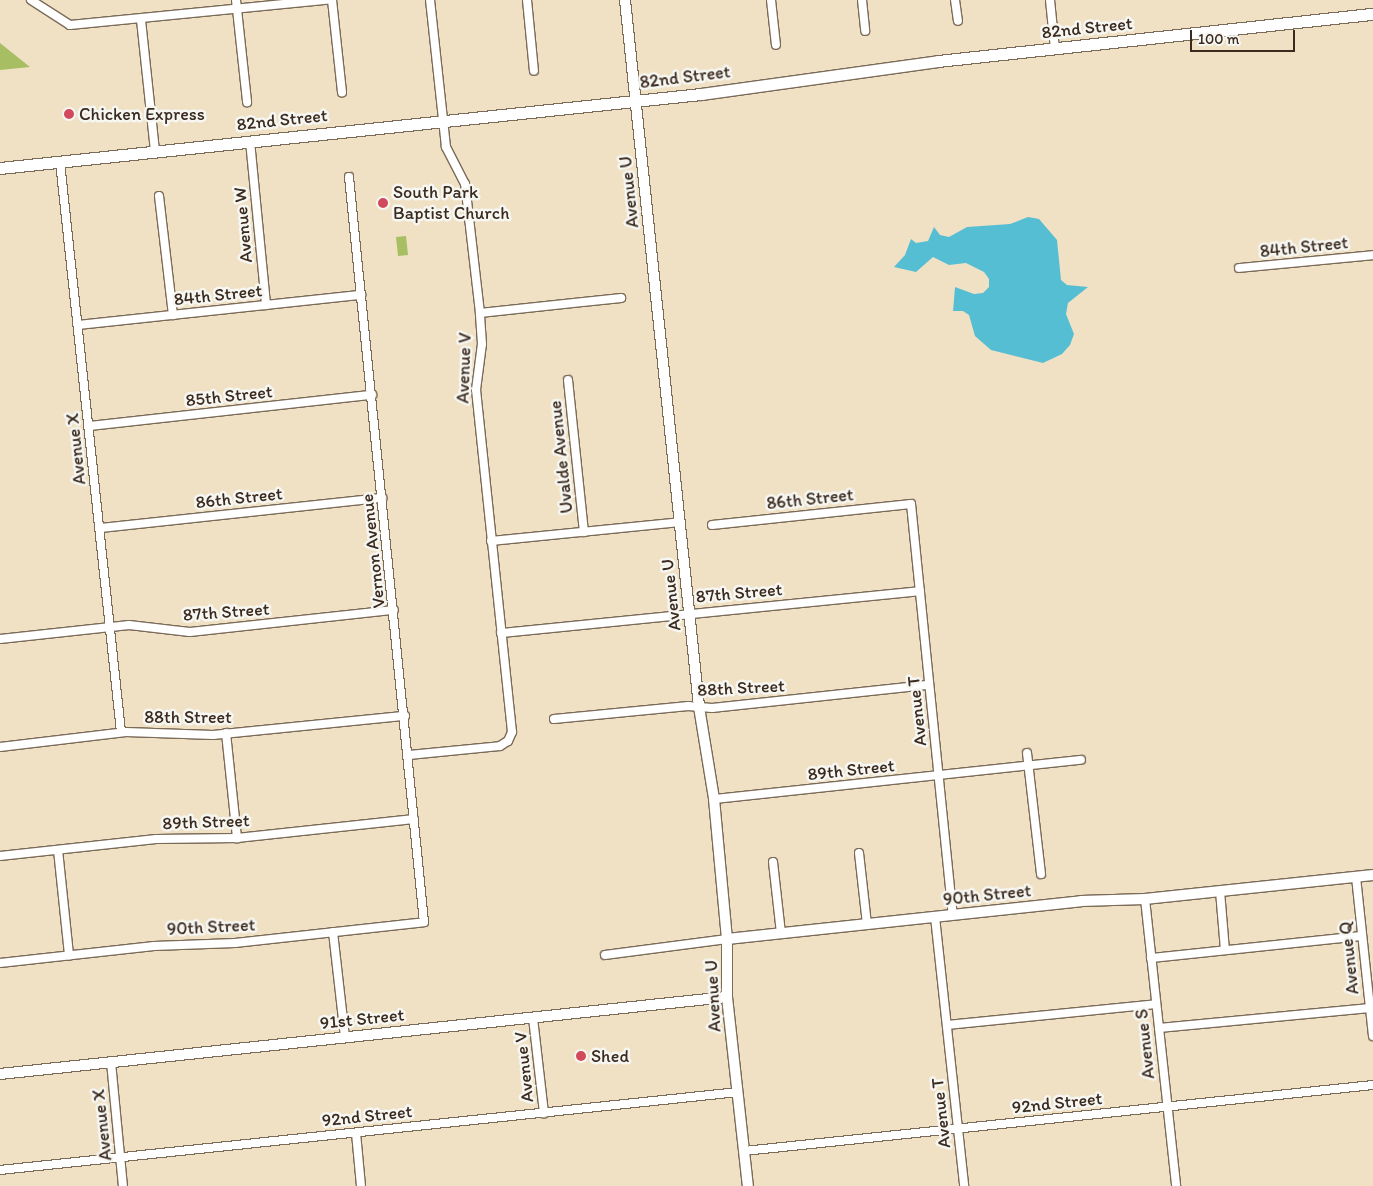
<!DOCTYPE html>
<html>
<head>
<meta charset="utf-8">
<style>
  body { margin:0 }
  #map { position:relative; width:1373px; height:1186px; overflow:hidden; background:#f0e1c5; font-family:Itim,sans-serif }
  div>[style] { position:absolute }
  .green>* { inset:0; background:#a7be63 }
  .water>* { inset:0; background:#56bed3 }
  .roads { filter:drop-shadow(1px 0 #7a6a58) drop-shadow(-1px 0 #7a6a58) drop-shadow(0 1px #7a6a58) drop-shadow(0 -1px #7a6a58) }
  .minor>* { height:8px; margin:-4px; padding:0 4px; transform-origin:4px; border-radius:4px; background:#fff }
  .tertiary>* { height:10px; margin:-5px; padding:0 5px; transform-origin:5px; border-radius:5px; background:#fff }
  .secondary>* { height:11px; margin:-5.5px; padding:0 5.5px; transform-origin:5.5px; border-radius:5.5px; background:#fff }
  .dots>* { width:14px; height:14px; translate:-50% -50%; box-sizing:border-box; border:2px solid #f6f6f2; border-radius:50% }
  span { translate:-50% -50%; white-space:nowrap; text-align:center; line-height:1.15; -webkit-text-stroke:5px #f6f6f2; paint-order:stroke }
  .street-label { font-size:18px; color:#3b2a1e }
  .poi-label { font-size:18px; color:#3b2a1e }
  .left { translate:0 -50%; text-align:left }
  .scale { position:absolute; left:1190px; top:30px; width:105px; height:22px; box-sizing:border-box; border:2px solid #3b2a1e; border-top:0; padding-left:6px; font-size:15px; line-height:18px; white-space:nowrap; color:#3b2a1e; -webkit-text-stroke:4px #f6f6f2; paint-order:stroke }
</style>
</head>
<body>
<div id="map">
  <div class="green">
    <div style="clip-path:polygon(0 43px,30px 67px,0 70px)"></div>
    <div style="clip-path:polygon(406px 236px,408px 255px,398px 256px,396px 237px)"></div>
  </div>
  <div class="water">
    <div style="clip-path:polygon(1028px 217px,1039px 219px,1057px 240px,1061px 280px,1067px 285px,1088px 287px,1068px 303px,1066px 314px,1074px 334px,1070px 345px,1062px 354px,1043px 363px,991px 350px,975px 336px,969px 315px,963px 311px,953px 311px,955px 287px,974px 294px,983px 293px,989px 287px,989px 279px,984px 272px,966px 263px,949px 265px,933px 257px,916px 272px,894px 267px,905px 255px,911px 239px,916px 243px,928px 241px,934px 227px,940px 235px,949px 237px,967px 227px,1010px 224px)"></div>
  </div>
  <div class="roads">
    <div class="minor">
      <div style="left:31px;top:0;width:46px;rotate:32.7deg"></div>
      <div style="left:70px;top:25px;width:258px;rotate:-5.6deg"></div>
      <div style="left:236px;top:0;width:103px;rotate:83.8deg"></div>
      <div style="left:332px;top:0;width:93px;rotate:83.8deg"></div>
      <div style="left:527px;top:0;width:71px;rotate:84.4deg"></div>
      <div style="left:771px;top:0;width:45px;rotate:83.7deg"></div>
      <div style="left:862px;top:0;width:31px;rotate:84deg"></div>
      <div style="left:955px;top:0;width:21px;rotate:82deg"></div>
      <div style="left:1050px;top:0;width:49px;rotate:84.2deg"></div>
      <div style="left:141px;top:20px;width:132px;rotate:83.9deg"></div>
      <div style="left:250px;top:141px;width:165px;rotate:84.4deg"></div>
      <div style="left:60px;top:162px;width:573px;rotate:83.89deg"></div>
      <div style="left:159px;top:196px;width:120px;rotate:83.3deg"></div>
      <div style="left:1239px;top:268px;width:135px;rotate:-5.5deg"></div>
      <div style="left:480px;top:313px;width:142px;rotate:-6.1deg"></div>
      <div style="left:78px;top:325px;width:285px;rotate:-6.1deg"></div>
      <div style="left:568px;top:380px;width:153px;rotate:84deg"></div>
      <div style="left:89px;top:426px;width:285px;rotate:-6.3deg"></div>
      <div style="left:712px;top:525px;width:200px;rotate:-6deg"></div>
      <div style="left:911px;top:504px;width:413px;rotate:84.2deg"></div>
      <div style="left:100px;top:528px;width:284px;rotate:-6.1deg"></div>
      <div style="left:491px;top:541px;width:190px;rotate:-5.7deg"></div>
      <div style="left:501px;top:633px;width:421px;rotate:-5.7deg"></div>
      <div style="left:0;top:639px;width:130px;rotate:-6.2deg"></div>
      <div style="left:129px;top:625px;width:61px;rotate:6.5deg"></div>
      <div style="left:190px;top:632px;width:205px;rotate:-6.2deg"></div>
      <div style="left:554px;top:719px;width:135px;rotate:-5.5deg"></div>
      <div style="left:688px;top:706px;width:24px;rotate:5deg"></div>
      <div style="left:712px;top:708px;width:218px;rotate:-6.1deg"></div>
      <div style="left:226px;top:733px;width:106px;rotate:84deg"></div>
      <div style="left:0;top:747px;width:127px;rotate:-6.8deg"></div>
      <div style="left:126px;top:732px;width:87px;rotate:2deg"></div>
      <div style="left:213px;top:735px;width:193px;rotate:-5.7deg"></div>
      <div style="left:1027px;top:753px;width:122px;rotate:83.4deg"></div>
      <div style="left:409px;top:755px;width:91px;rotate:-5.6deg"></div>
      <div style="left:500px;top:746px;width:9px;rotate:-32deg"></div>
      <div style="left:508px;top:741px;width:10px;rotate:-66deg"></div>
      <div style="left:512px;top:732px;width:344px;rotate:-96deg"></div>
      <div style="left:476px;top:390px;width:46px;rotate:-82.6deg"></div>
      <div style="left:482px;top:344px;width:31px;rotate:-94deg"></div>
      <div style="left:480px;top:313px;width:130px;rotate:-96.6deg"></div>
      <div style="left:465px;top:184px;width:42px;rotate:-117.2deg"></div>
      <div style="left:446px;top:147px;width:148px;rotate:-96.2deg"></div>
      <div style="left:714px;top:799px;width:369px;rotate:-6.1deg"></div>
      <div style="left:58px;top:850px;width:106px;rotate:84deg"></div>
      <div style="left:859px;top:853px;width:71px;rotate:83.6deg"></div>
      <div style="left:0;top:856px;width:157px;rotate:-6.2deg"></div>
      <div style="left:156px;top:839px;width:81px;rotate:-0.7deg"></div>
      <div style="left:237px;top:838px;width:178px;rotate:-6.1deg"></div>
      <div style="left:773px;top:862px;width:71px;rotate:83.6deg"></div>
      <div style="left:1356px;top:877px;width:160px;rotate:83.9deg"></div>
      <div style="left:1220px;top:891px;width:59px;rotate:85.2deg"></div>
      <div style="left:1145px;top:899px;width:289px;rotate:83.8deg"></div>
      <div style="left:935px;top:917px;width:271px;rotate:83.8deg"></div>
      <div style="left:333px;top:932px;width:106px;rotate:83.5deg"></div>
      <div style="left:605px;top:955px;width:123px;rotate:-7.5deg"></div>
      <div style="left:1151px;top:958px;width:212px;rotate:-6deg"></div>
      <div style="left:0;top:963px;width:155px;rotate:-6.3deg"></div>
      <div style="left:154px;top:946px;width:81px;rotate:-2.1deg"></div>
      <div style="left:235px;top:943px;width:190px;rotate:-6.3deg"></div>
      <div style="left:424px;top:922px;width:749px;rotate:-95.75deg"></div>
      <div style="left:533px;top:1018px;width:96px;rotate:83.4deg"></div>
      <div style="left:947px;top:1025px;width:210px;rotate:-5.7deg"></div>
      <div style="left:1159px;top:1028px;width:212px;rotate:-5.4deg"></div>
      <div style="left:111px;top:1062px;width:125px;rotate:84.5deg"></div>
      <div style="left:356px;top:1133px;width:53px;rotate:84.6deg"></div>
      <div style="left:744px;top:1151px;width:632px;rotate:-5.99deg"></div>
      <div style="left:0;top:1170px;width:742px;rotate:-6.03deg"></div>
    </div>
    <div class="tertiary">
      <div style="left:625px;top:0;width:711px;rotate:84.02deg"></div>
      <div style="left:699px;top:707px;width:93px;rotate:80.7deg"></div>
      <div style="left:714px;top:799px;width:141px;rotate:84.7deg"></div>
      <div style="left:727px;top:939px;width:58px;rotate:90deg"></div>
      <div style="left:727px;top:997px;width:190px;rotate:83.7deg"></div>
      <div style="left:727px;top:939px;width:356px;rotate:-6.1deg"></div>
      <div style="left:1081px;top:901px;width:64px;rotate:-1.8deg"></div>
      <div style="left:1145px;top:899px;width:229px;rotate:-6deg"></div>
      <div style="left:0;top:1074px;width:731px;rotate:-6.05deg"></div>
    </div>
    <div class="secondary">
      <div style="left:0;top:168px;width:705px;rotate:-6.03deg"></div>
      <div style="left:701px;top:94px;width:239px;rotate:-7.9deg"></div>
      <div style="left:938px;top:61px;width:438px;rotate:-6.2deg"></div>
    </div>
  </div>
  <div class="dots">
    <div style="left:69px;top:114px;background:#d1495b"></div>
    <div style="left:383px;top:203px;background:#d1495b"></div>
    <div style="left:581px;top:1056px;background:#d1495b"></div>
  </div>
  <div class="street-label">
    <span style="left:1087px;top:28px;rotate:-6deg">82nd Street</span>
    <span style="left:685px;top:77px;rotate:-7deg">82nd Street</span>
    <span style="left:282px;top:120px;rotate:-6deg">82nd Street</span>
    <span style="left:629px;top:192px;rotate:-96deg">Avenue U</span>
    <span style="left:243px;top:225px;rotate:-95deg">Avenue W</span>
    <span style="left:1304px;top:247px;rotate:-6deg">84th Street</span>
    <span style="left:218px;top:295px;rotate:-6deg">84th Street</span>
    <span style="left:464px;top:368px;rotate:-88deg">Avenue V</span>
    <span style="left:229px;top:396px;rotate:-6deg">85th Street</span>
    <span style="left:76px;top:449px;rotate:-96deg">Avenue X</span>
    <span style="left:561px;top:457px;rotate:-96deg">Uvalde Avenue</span>
    <span style="left:239px;top:498px;rotate:-6deg">86th Street</span>
    <span style="left:810px;top:499px;rotate:-6deg">86th Street</span>
    <span style="left:373px;top:551px;rotate:-96deg">Vernon Avenue</span>
    <span style="left:739px;top:593px;rotate:-5deg">87th Street</span>
    <span style="left:671px;top:595px;rotate:-96deg">Avenue U</span>
    <span style="left:226px;top:612px;rotate:-4deg">87th Street</span>
    <span style="left:741px;top:688px;rotate:-3deg">88th Street</span>
    <span style="left:917px;top:711px;rotate:-96deg">Avenue T</span>
    <span style="left:188px;top:717px">88th Street</span>
    <span style="left:851px;top:770px;rotate:-6deg">89th Street</span>
    <span style="left:206px;top:822px;rotate:-2deg">89th Street</span>
    <span style="left:987px;top:895px;rotate:-6deg">90th Street</span>
    <span style="left:211px;top:927px;rotate:-3deg">90th Street</span>
    <span style="left:1349px;top:958px;rotate:-96deg">Avenue Q</span>
    <span style="left:713px;top:996px;rotate:-93deg">Avenue U</span>
    <span style="left:362px;top:1019px;rotate:-6deg">91st Street</span>
    <span style="left:1145px;top:1044px;rotate:-96deg">Avenue S</span>
    <span style="left:524px;top:1067px;rotate:-96deg">Avenue V</span>
    <span style="left:1057px;top:1103px;rotate:-6deg">92nd Street</span>
    <span style="left:941px;top:1113px;rotate:-96deg">Avenue T</span>
    <span style="left:367px;top:1116px;rotate:-6deg">92nd Street</span>
    <span style="left:102px;top:1125px;rotate:-96deg">Avenue X</span>
  </div>
  <div class="poi-label">
    <span class="left" style="left:79px;top:114px">Chicken Express</span>
    <span class="left" style="left:393px;top:203px">South Park<br>Baptist Church</span>
    <span class="left" style="left:591px;top:1056px">Shed</span>
  </div>
  <div class="scale">100 m</div>
</div>
</body>
</html>
